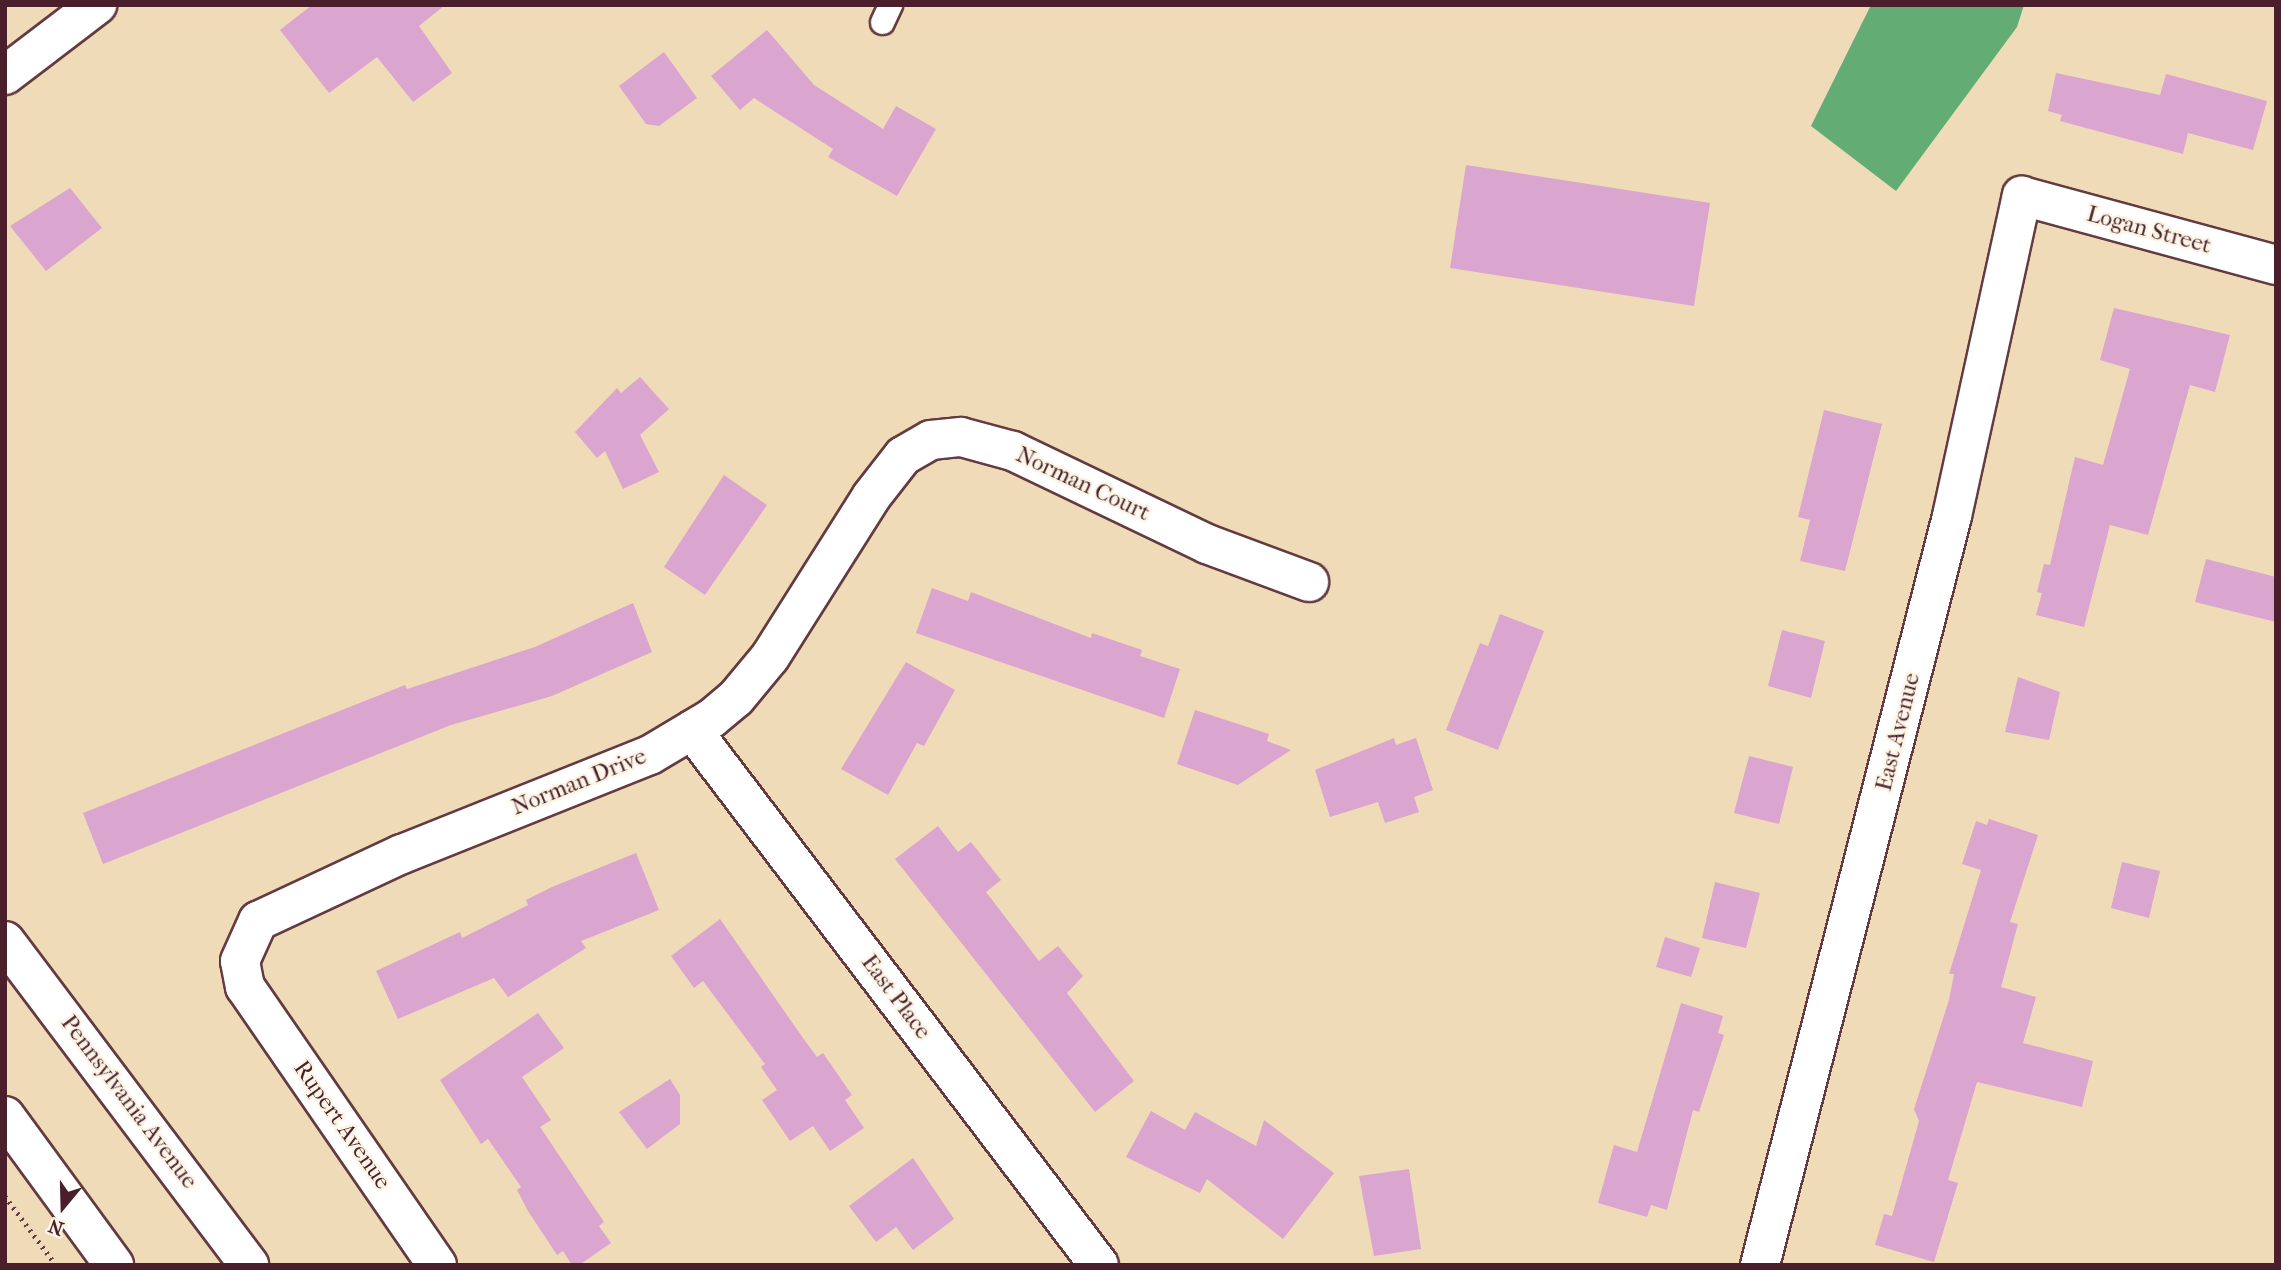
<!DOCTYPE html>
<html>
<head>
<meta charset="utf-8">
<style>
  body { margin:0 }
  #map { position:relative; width:2281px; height:1270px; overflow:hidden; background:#f0dbb9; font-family:"IM FELL French Canon",serif }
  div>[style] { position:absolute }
  .forest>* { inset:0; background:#63ad75 }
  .building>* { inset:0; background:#daa5ce }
  .path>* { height:4.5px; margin-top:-2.25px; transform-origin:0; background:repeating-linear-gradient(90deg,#633b40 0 2px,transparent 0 7px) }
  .roads { filter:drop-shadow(2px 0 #633b40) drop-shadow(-2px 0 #633b40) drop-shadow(0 2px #633b40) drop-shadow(0 -2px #633b40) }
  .lane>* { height:23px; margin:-11.5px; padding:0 11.5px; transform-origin:11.5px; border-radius:11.5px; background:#fff }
  .street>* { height:38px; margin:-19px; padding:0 19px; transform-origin:19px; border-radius:19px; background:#fff }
  .highway>* { height:38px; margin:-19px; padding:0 19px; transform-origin:19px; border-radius:19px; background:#fff }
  span { translate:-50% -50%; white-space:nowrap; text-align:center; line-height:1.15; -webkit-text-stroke:5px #fcf5e5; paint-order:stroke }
  .street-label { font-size:23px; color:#4a1f2b }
  .frame { position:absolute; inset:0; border:7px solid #4a1f2b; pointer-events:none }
  .north { position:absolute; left:28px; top:1172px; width:70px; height:70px; -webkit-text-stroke:5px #fcf5e5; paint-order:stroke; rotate:199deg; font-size:19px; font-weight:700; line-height:28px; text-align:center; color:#4a1f2b }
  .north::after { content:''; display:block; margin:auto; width:24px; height:32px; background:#4a1f2b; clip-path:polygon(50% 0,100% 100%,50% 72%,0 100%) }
</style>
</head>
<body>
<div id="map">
  <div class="forest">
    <div style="clip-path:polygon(1871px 5px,2024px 5px,2017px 27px,1896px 191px,1811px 126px)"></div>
  </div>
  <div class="building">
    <div style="clip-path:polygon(312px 5px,445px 5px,419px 26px,452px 73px,413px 102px,377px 57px,329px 93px,280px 30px)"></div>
    <div style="clip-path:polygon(767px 30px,814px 85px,883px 129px,896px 106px,936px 129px,897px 196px,828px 157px,833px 149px,754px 98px,740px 110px,711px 76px)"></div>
    <div style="clip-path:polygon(664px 52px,697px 98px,659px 126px,646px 124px,619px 86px)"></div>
    <div style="clip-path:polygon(2056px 73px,2160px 95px,2166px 74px,2267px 101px,2253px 150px,2188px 133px,2183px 154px,2060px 121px,2062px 115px,2048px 111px)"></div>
    <div style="clip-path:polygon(1466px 165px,1710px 203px,1694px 306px,1450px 268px)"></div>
    <div style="clip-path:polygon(70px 188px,102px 228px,46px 271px,10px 226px)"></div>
    <div style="clip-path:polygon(2114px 308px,2230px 335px,2215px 392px,2190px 385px,2148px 535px,2110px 525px,2084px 627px,2036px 615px,2042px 593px,2037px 592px,2044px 564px,2050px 565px,2075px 457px,2103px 465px,2130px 369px,2100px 360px)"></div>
    <div style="clip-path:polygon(640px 377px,669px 409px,640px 435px,659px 472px,623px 489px,605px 451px,597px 458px,575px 432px,617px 388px,621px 393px)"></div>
    <div style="clip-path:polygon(1824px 410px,1882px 424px,1845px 571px,1800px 561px,1810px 520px,1798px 517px)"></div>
    <div style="clip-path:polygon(724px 475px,767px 505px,705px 595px,664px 567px)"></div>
    <div style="clip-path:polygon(2206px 559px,2276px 577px,2276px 622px,2195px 602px)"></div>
    <div style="clip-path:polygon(932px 588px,968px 601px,971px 592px,1091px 638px,1092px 633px,1142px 650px,1140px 656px,1180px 669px,1164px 718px,916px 633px)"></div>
    <div style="clip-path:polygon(633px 603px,652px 652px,552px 696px,451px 725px,103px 864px,83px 813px,405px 685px,407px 689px,535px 647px)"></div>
    <div style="clip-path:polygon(1500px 614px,1544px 631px,1498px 750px,1446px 730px,1480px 643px,1488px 646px)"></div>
    <div style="clip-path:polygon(1782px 630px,1825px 641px,1811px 698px,1768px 686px)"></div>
    <div style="clip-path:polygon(906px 662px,955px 690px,924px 746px,917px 743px,888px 795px,841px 769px)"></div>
    <div style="clip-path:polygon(2018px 677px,2060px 692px,2049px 740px,2005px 732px)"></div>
    <div style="clip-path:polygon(1195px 710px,1269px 734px,1267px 741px,1291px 750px,1238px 785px,1177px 764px)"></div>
    <div style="clip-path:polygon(1394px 738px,1396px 745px,1416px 738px,1433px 790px,1414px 797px,1419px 812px,1385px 823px,1378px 802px,1330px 817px,1315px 770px)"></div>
    <div style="clip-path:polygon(1749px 756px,1793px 767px,1779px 824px,1734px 813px)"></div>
    <div style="clip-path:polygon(1989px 819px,2038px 835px,2010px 922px,2018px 924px,2001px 987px,2036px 997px,2023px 1043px,2093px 1061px,2082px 1107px,1977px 1082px,1948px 1180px,1958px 1183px,1934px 1262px,1875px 1245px,1884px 1214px,1892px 1216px,1919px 1121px,1914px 1109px,1949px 1000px,1954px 974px,1949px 974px,1981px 870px,1962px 864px,1976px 821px,1987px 825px)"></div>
    <div style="clip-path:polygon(938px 826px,958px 852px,971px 842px,1001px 880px,986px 892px,1039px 961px,1058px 946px,1083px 976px,1067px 993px,1134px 1081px,1095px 1112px,895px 859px)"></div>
    <div style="clip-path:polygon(636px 853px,659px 910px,581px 941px,586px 948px,508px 997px,494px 978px,398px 1019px,376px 971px,460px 932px,462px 938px,528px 905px,526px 900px,552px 887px)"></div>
    <div style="clip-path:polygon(2122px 862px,2160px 871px,2149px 918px,2111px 908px)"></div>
    <div style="clip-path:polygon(1715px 882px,1760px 893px,1746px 948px,1702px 938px)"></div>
    <div style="clip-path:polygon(720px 919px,803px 1038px,817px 1057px,823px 1053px,852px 1095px,845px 1100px,864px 1128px,830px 1151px,813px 1126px,790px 1141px,762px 1100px,777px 1090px,761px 1067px,765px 1064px,703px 981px,694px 988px,671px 956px)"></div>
    <div style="clip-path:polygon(1665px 937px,1700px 948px,1691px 977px,1656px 967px)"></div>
    <div style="clip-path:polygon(1681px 1003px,1723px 1016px,1718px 1033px,1724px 1035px,1699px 1112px,1693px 1110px,1667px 1210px,1651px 1205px,1647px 1217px,1598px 1203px,1614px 1145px,1637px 1152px)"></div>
    <div style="clip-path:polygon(538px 1013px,564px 1048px,522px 1077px,551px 1120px,540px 1127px,604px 1222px,599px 1226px,611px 1243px,579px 1265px,572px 1265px,563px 1251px,557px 1255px,528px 1211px,517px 1190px,521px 1187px,488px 1139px,481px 1144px,440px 1080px)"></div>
    <div style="clip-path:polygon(670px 1079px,680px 1095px,680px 1124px,647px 1149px,619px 1112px)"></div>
    <div style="clip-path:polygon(1151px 1111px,1185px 1130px,1195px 1112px,1256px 1146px,1264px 1120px,1334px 1173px,1283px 1239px,1207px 1179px,1200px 1193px,1126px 1157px)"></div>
    <div style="clip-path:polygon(913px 1158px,954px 1219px,913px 1250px,896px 1227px,876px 1242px,849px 1206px)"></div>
    <div style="clip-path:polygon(1409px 1169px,1421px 1249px,1374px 1256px,1359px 1176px)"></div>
  </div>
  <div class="path">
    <div style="left:5px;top:1196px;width:86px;rotate:53.5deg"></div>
  </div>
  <div class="roads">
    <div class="lane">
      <div style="left:882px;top:22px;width:19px;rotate:-65deg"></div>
    </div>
    <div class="street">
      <div style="left:5px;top:75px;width:116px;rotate:-37.3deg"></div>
      <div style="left:692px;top:730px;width:672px;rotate:52.74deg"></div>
      <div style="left:437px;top:1265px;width:338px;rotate:-124.6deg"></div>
      <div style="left:245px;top:987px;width:26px;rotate:-101deg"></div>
      <div style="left:240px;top:961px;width:44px;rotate:-65.8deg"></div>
      <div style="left:258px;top:921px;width:159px;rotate:-25deg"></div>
      <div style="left:402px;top:854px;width:267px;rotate:-21.8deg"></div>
      <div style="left:650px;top:755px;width:72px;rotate:-30.8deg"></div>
      <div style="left:712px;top:718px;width:31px;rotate:-40deg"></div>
      <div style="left:736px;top:698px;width:53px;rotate:-50.3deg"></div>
      <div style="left:770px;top:657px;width:189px;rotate:-57.7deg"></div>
      <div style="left:871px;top:497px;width:52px;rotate:-52deg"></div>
      <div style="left:903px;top:456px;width:32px;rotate:-30deg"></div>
      <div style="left:931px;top:440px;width:30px;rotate:-6deg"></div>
      <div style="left:961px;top:437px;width:54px;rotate:15.1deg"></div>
      <div style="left:1013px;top:451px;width:215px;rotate:25.6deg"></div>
      <div style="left:1207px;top:544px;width:109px;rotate:20.4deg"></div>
      <div style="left:1760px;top:1265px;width:773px;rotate:-75.62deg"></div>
      <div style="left:1952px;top:516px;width:328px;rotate:-77.7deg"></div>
      <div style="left:2022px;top:196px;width:263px;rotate:15.2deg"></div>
    </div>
    <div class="highway">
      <div style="left:5px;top:941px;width:406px;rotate:53deg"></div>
      <div style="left:5px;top:1116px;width:185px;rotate:53.8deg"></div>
    </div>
  </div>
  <div class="street-label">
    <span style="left:2149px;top:230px;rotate:15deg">Logan Street</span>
    <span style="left:1083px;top:484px;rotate:25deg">Norman Court</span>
    <span style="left:1898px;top:732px;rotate:-76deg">East Avenue</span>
    <span style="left:579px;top:782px;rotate:-22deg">Norman Drive</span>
    <span style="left:896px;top:997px;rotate:53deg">East Place</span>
    <span style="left:129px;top:1102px;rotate:53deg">Pennsylvania Avenue</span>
    <span style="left:342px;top:1125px;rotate:55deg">Rupert Avenue</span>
  </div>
  <div class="frame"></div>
  <div class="north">N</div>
</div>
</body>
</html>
